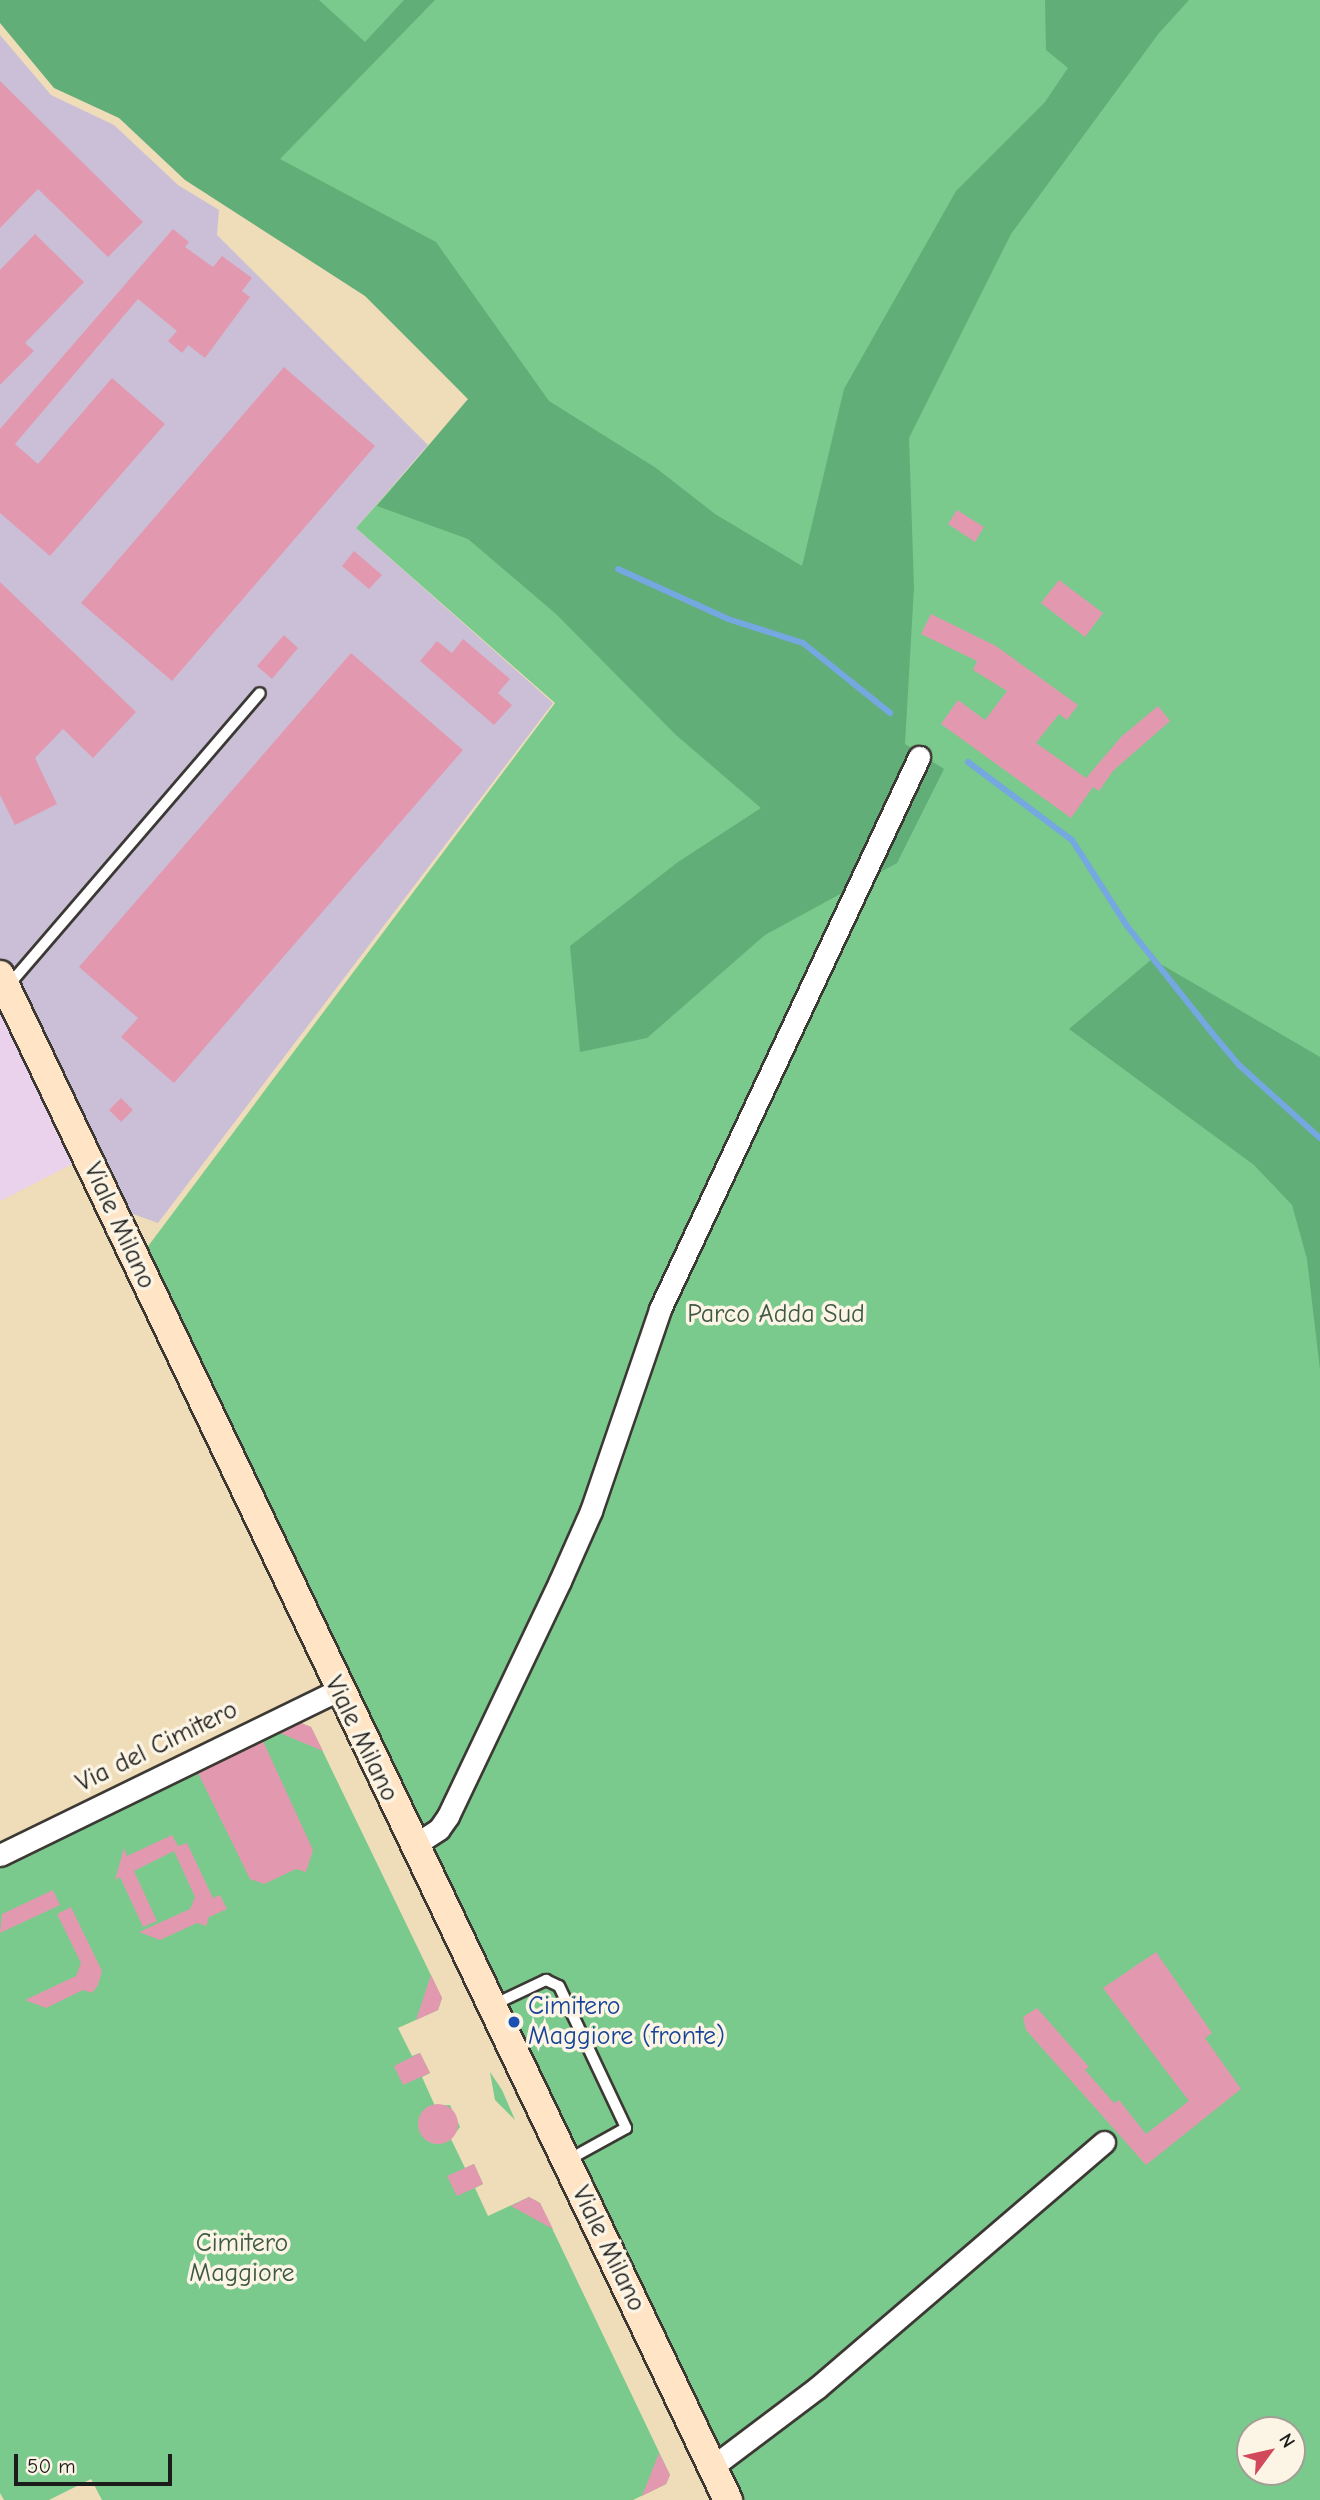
<!DOCTYPE html>
<html>
<head>
<meta charset="utf-8">
<style>
  body { margin:0 }
  #map { position:relative; width:1320px; height:2500px; overflow:hidden; background:#efdcb9; font-family:"Comic Neue",sans-serif }
  div>[style] { position:absolute }
  .built>* { inset:0; background:#ead1ec }
  .industrial>* { inset:0; background:#cabfd6 }
  .green>* { inset:0; background:#79ca8c }
  .forest>* { inset:0; background:#62ae78 }
  .stream>* { height:6px; margin:-3px; padding:0 3px; transform-origin:3px; border-radius:3px; background:#75a7e0 }
  .building>* { inset:0; background:#e299af }
  .round { border-radius:50% }
  .roads { filter:drop-shadow(2px 0 #3c3934) drop-shadow(-2px 0 #3c3934) drop-shadow(0 2px #3c3934) drop-shadow(0 -2px #3c3934) }
  .lane>* { height:10px; margin:-5px; padding:0 5px; transform-origin:5px; border-radius:5px; background:#fff }
  .street>* { height:21px; margin:-10.5px; padding:0 10.5px; transform-origin:10.5px; border-radius:10.5px; background:#fff }
  .secondary>* { height:28px; margin:-14px; padding:0 14px; transform-origin:14px; border-radius:14px; background:#ffe4c6 }
  .dots>* { width:19px; height:19px; translate:-50% -50%; box-sizing:border-box; border:4px solid #fcf5e5; border-radius:50% }
  span { translate:-50% -50%; white-space:nowrap; text-align:center; line-height:1.15; -webkit-text-stroke:7px #fcf5e5; paint-order:stroke }
  .street-label { font-size:26px; color:#1c1c1c }
  .park-label { font-size:26px; color:#3d5943 }
  .transit-label { font-size:26px; color:#164399 }
  .left { translate:0 -50%; text-align:left }
  .north { position:absolute; left:1236px; top:2416px; width:70px; height:70px; box-sizing:border-box; background:#fcf5e5; border:2px solid #a29e95; border-radius:50%; rotate:57deg; font-size:19px; font-weight:700; line-height:28px; text-align:center; color:#1c1c1c }
  .north::after { content:''; display:block; margin:auto; width:24px; height:32px; background:#d1495b; clip-path:polygon(50% 0,100% 100%,50% 72%,0 100%) }
  .scale { position:absolute; left:14px; top:2454px; width:158px; height:32px; box-sizing:border-box; border:4px solid #1c1c1c; border-top:0; padding-left:9px; font-size:21px; line-height:24px; white-space:nowrap; color:#1c1c1c; -webkit-text-stroke:5px #fcf5e5; paint-order:stroke }
</style>
</head>
<body>
<div id="map">
  <div class="built">
    <div style="clip-path:polygon(0 973px,88px 1156px,0 1201px)"></div>
  </div>
  <div class="industrial">
    <div style="clip-path:polygon(0 35px,51px 95px,114px 125px,178px 185px,219px 210px,217px 235px,428px 445px,356px 528px,553px 703px,158px 1223px,97px 1201px,0 973px)"></div>
  </div>
  <div class="green">
    <div style="clip-path:polygon(evenodd,0 0,1320px 0,1320px 2500px,740px 2500px,143px 1253px,555px 703px,356px 528px,469px 400px,365px 293px,0 0,1250px 2430px,1292px 2430px,1292px 2472px,1250px 2472px,1250px 2430px)"></div>
    <div style="clip-path:polygon(301px 1723px,311px 1727px,442px 1998px,438px 2010px,398px 2028px,412px 2056px,420px 2053px,430px 2073px,422px 2077px,435px 2106px,450px 2105px,460px 2127px,451px 2139px,465px 2168px,474px 2164px,483px 2184px,475px 2188px,488px 2216px,529px 2197px,540px 2203px,670px 2475px,666px 2484px,633px 2500px,102px 2500px,91px 2479px,49px 2500px,4px 2500px,0 2493px,0 1864px)"></div>
    <div style="clip-path:polygon(490px 2072px,502px 2090px,515px 2120px,495px 2100px)"></div>
  </div>
  <div class="forest">
    <div style="clip-path:polygon(0 0,319px 0,365px 42px,404px 0,435px 0,280px 159px,436px 242px,549px 401px,656px 468px,715px 514px,802px 566px,844px 389px,956px 191px,1045px 102px,1068px 68px,1046px 50px,1045px 0,1189px 0,1159px 33px,1011px 234px,909px 438px,914px 587px,905px 744px,944px 769px,897px 863px,765px 935px,647px 1038px,580px 1052px,570px 946px,678px 862px,761px 808px,676px 735px,556px 614px,468px 539px,377px 506px,468px 399px,365px 296px,185px 180px,119px 118px,54px 88px,0 23px)"></div>
    <div style="clip-path:polygon(1152px 959px,1320px 1057px,1320px 1370px,1307px 1259px,1292px 1205px,1254px 1165px,1069px 1029px)"></div>
  </div>
  <div class="stream">
    <div style="left:618px;top:569px;width:121px;rotate:24.4deg"></div>
    <div style="left:728px;top:619px;width:79px;rotate:17.7deg"></div>
    <div style="left:803px;top:643px;width:112px;rotate:38.8deg"></div>
    <div style="left:968px;top:762px;width:130px;rotate:36.9deg"></div>
    <div style="left:1072px;top:840px;width:102px;rotate:57.4deg"></div>
    <div style="left:1127px;top:926px;width:137px;rotate:51.5deg"></div>
    <div style="left:1212px;top:1033px;width:42px;rotate:49.8deg"></div>
    <div style="left:1239px;top:1065px;width:109px;rotate:42deg"></div>
  </div>
  <div class="building">
    <div style="clip-path:polygon(0 81px,143px 222px,108px 257px,38px 189px,0 228px)"></div>
    <div style="clip-path:polygon(173px 229px,189px 242px,185px 247px,213px 267px,222px 256px,252px 278px,242px 291px,250px 297px,205px 358px,188px 345px,182px 353px,168px 341px,177px 331px,138px 299px,15px 444px,38px 464px,112px 378px,165px 424px,50px 556px,0 513px,0 429px)"></div>
    <div style="clip-path:polygon(35px 234px,84px 282px,25px 343px,34px 351px,0 385px,0 270px)"></div>
    <div style="clip-path:polygon(284px 367px,375px 446px,172px 681px,81px 603px)"></div>
    <div style="clip-path:polygon(957px 510px,984px 527px,975px 542px,948px 524px)"></div>
    <div style="clip-path:polygon(354px 551px,382px 575px,369px 589px,342px 566px)"></div>
    <div style="clip-path:polygon(1059px 580px,1103px 613px,1085px 637px,1041px 603px)"></div>
    <div style="clip-path:polygon(0 582px,136px 712px,93px 758px,63px 729px,35px 758px,57px 804px,15px 825px,0 795px)"></div>
    <div style="clip-path:polygon(931px 614px,996px 646px,1078px 705px,1067px 720px,1059px 714px,1036px 743px,1086px 778px,1121px 737px,1158px 706px,1170px 721px,1113px 771px,1099px 791px,1093px 787px,1071px 818px,941px 724px,958px 700px,985px 720px,1007px 691px,973px 670px,977px 661px,921px 634px)"></div>
    <div style="clip-path:polygon(284px 635px,298px 648px,272px 679px,257px 666px)"></div>
    <div style="clip-path:polygon(463px 639px,510px 679px,498px 693px,512px 705px,494px 725px,420px 661px,437px 641px,452px 653px)"></div>
    <div style="clip-path:polygon(351px 653px,463px 750px,174px 1083px,121px 1037px,138px 1018px,79px 967px)"></div>
    <div style="clip-path:polygon(121px 1098px,133px 1110px,121px 1122px,109px 1110px)"></div>
    <div style="clip-path:polygon(301px 1723px,311px 1727px,323px 1751px,280px 1733px)"></div>
    <div style="clip-path:polygon(263px 1741px,313px 1850px,306px 1872px,296px 1869px,264px 1884px,250px 1879px,198px 1773px)"></div>
    <div style="clip-path:polygon(172px 1835px,178px 1846px,187px 1843px,213px 1898px,220px 1895px,227px 1909px,209px 1917px,206px 1926px,197px 1923px,160px 1940px,139px 1932px,190px 1909px,195px 1897px,174px 1851px,134px 1871px,157px 1921px,143px 1927px,120px 1877px,115px 1880px,124px 1848px,127px 1856px)"></div>
    <div style="clip-path:polygon(53px 1890px,60px 1905px,0 1933px,2px 1914px)"></div>
    <div style="clip-path:polygon(71px 1907px,102px 1971px,98px 1985px,92px 1993px,83px 1990px,46px 2008px,25px 2000px,76px 1976px,81px 1963px,57px 1914px)"></div>
    <div style="clip-path:polygon(1156px 1952px,1212px 2033px,1205px 2038px,1241px 2089px,1146px 2165px,1026px 2030px,1023px 2017px,1037px 2008px,1089px 2067px,1085px 2070px,1114px 2103px,1119px 2100px,1146px 2134px,1189px 2101px,1103px 1988px)"></div>
    <div style="clip-path:polygon(431px 1975px,442px 1998px,438px 2010px,416px 2020px)"></div>
    <div style="clip-path:polygon(420px 2053px,430px 2073px,403px 2085px,394px 2066px)"></div>
    <div class="round" style="left:418px;top:2104px;width:40px;height:40px"></div>
    <div style="clip-path:polygon(474px 2164px,483px 2184px,457px 2196px,447px 2176px)"></div>
    <div style="clip-path:polygon(529px 2197px,540px 2203px,553px 2229px,511px 2206px)"></div>
    <div style="clip-path:polygon(659px 2453px,670px 2475px,666px 2484px,642px 2496px)"></div>
  </div>
  <div class="roads">
    <div class="lane">
      <div style="left:8px;top:986px;width:386px;rotate:-49.3deg"></div>
      <div style="left:493px;top:2005px;width:59px;rotate:-25.3deg"></div>
      <div style="left:546px;top:1980px;width:14px;rotate:25deg"></div>
      <div style="left:559px;top:1986px;width:157px;rotate:64.7deg"></div>
      <div style="left:626px;top:2128px;width:66px;rotate:151.1deg"></div>
    </div>
    <div class="street">
      <div style="left:413px;top:1846px;width:31px;rotate:-33deg"></div>
      <div style="left:439px;top:1829px;width:16px;rotate:-55deg"></div>
      <div style="left:448px;top:1816px;width:260px;rotate:-64.5deg"></div>
      <div style="left:560px;top:1581px;width:77px;rotate:-66.1deg"></div>
      <div style="left:591px;top:1511px;width:213px;rotate:-71.1deg"></div>
      <div style="left:660px;top:1309px;width:610px;rotate:-64.86deg"></div>
      <div style="left:0;top:1855px;width:376px;rotate:-26deg"></div>
      <div style="left:712px;top:2467px;width:131px;rotate:-37deg"></div>
      <div style="left:817px;top:2388px;width:378px;rotate:-40.6deg"></div>
    </div>
    <div class="secondary">
      <div style="left:0;top:975px;width:1690px;rotate:64.48deg"></div>
    </div>
  </div>
  <div class="dots">
    <div style="left:514px;top:2022px;background:#1a4fb4"></div>
  </div>
  <div class="street-label">
    <span style="left:119px;top:1226px;rotate:65deg">Viale Milano</span>
    <span style="left:361px;top:1739px;rotate:64deg">Viale Milano</span>
    <span style="left:157px;top:1747px;rotate:-26deg">Via del Cimitero</span>
    <span style="left:608px;top:2249px;rotate:64deg">Viale Milano</span>
  </div>
  <div class="park-label">
    <span style="left:776px;top:1315px">Parco Adda Sud</span>
    <span style="left:242px;top:2259px">Cimitero<br>Maggiore</span>
  </div>
  <div class="transit-label">
    <span class="left" style="left:528px;top:2022px">Cimitero<br>Maggiore (fronte)</span>
  </div>
  <div class="north">N</div>
  <div class="scale">50 m</div>
</div>
</body>
</html>
